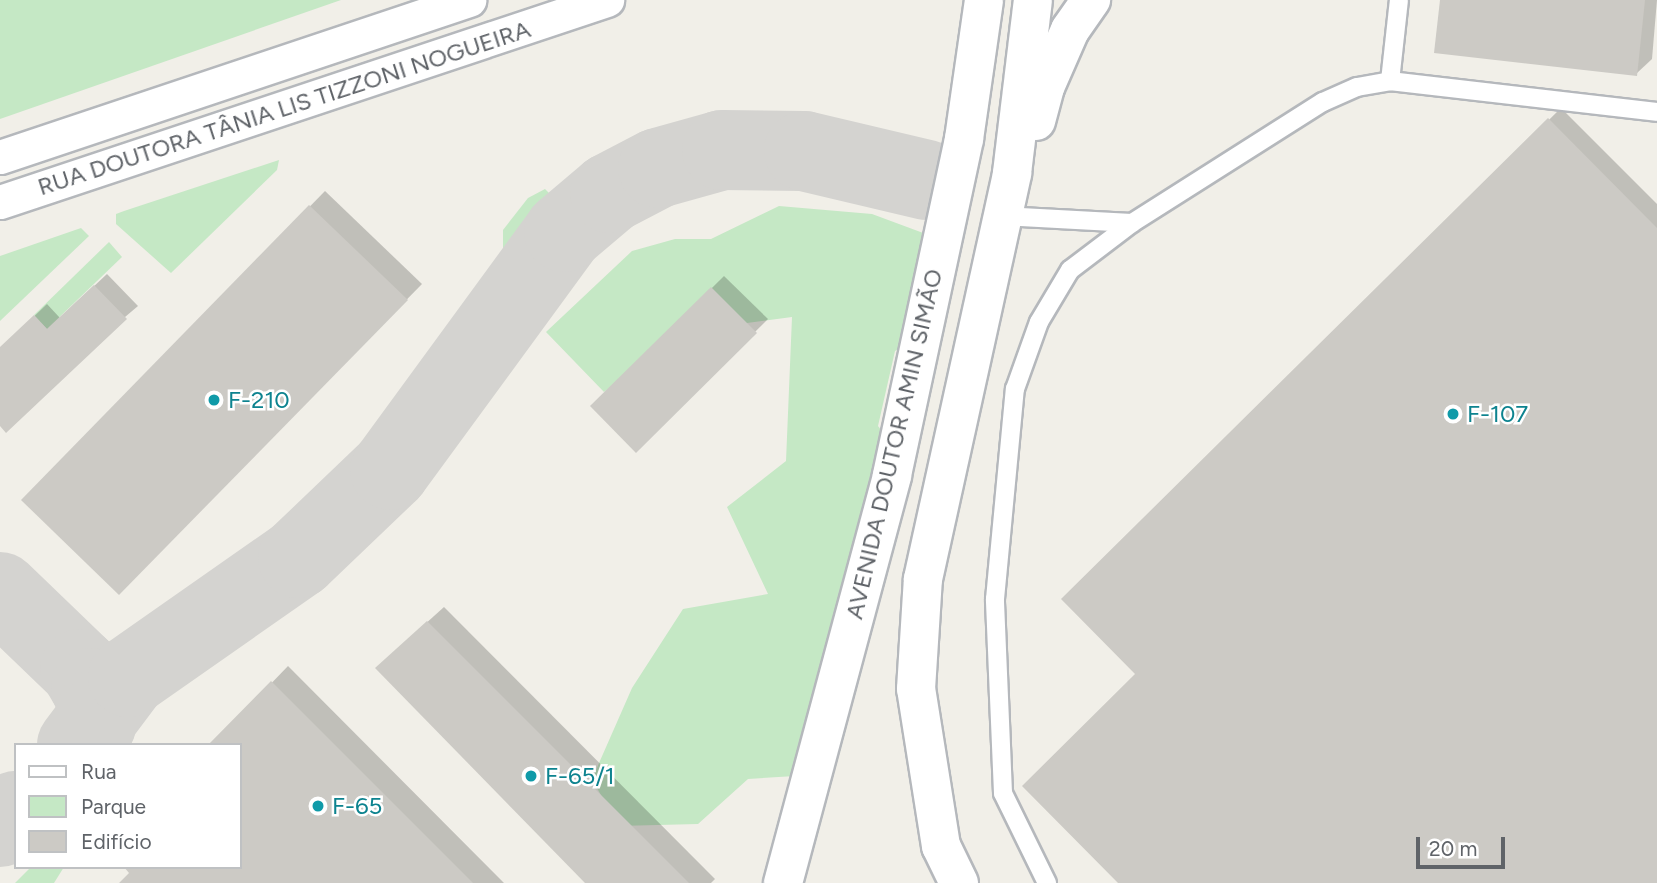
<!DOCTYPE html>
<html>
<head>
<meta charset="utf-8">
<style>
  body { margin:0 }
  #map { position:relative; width:1657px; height:883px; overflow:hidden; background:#f1efe8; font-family:Figtree,sans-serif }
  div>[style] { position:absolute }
  .green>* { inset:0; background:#c5e8c5 }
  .shadow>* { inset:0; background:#0003 }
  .taxiway>* { height:80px; margin:-40px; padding:0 40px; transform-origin:40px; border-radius:40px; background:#d4d3d0 }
  .building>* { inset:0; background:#cccac5 }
  .roads { filter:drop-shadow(2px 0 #b5b8bc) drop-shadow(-2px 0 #b5b8bc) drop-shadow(0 2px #b5b8bc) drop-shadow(0 -2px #b5b8bc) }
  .service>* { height:18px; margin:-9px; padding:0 9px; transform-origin:9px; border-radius:9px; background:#fff }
  .minor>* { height:33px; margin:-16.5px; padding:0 16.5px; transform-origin:16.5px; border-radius:16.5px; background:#fff }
  .tertiary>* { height:38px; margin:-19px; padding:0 19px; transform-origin:19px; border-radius:19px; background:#fff }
  .dots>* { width:19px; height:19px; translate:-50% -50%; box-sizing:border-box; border:4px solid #fff; border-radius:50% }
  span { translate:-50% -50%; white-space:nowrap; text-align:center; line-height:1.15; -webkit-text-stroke:5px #fff; paint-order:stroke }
  .street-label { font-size:24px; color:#5f6368 }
  .culture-label { font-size:24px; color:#0d838f }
  .left { translate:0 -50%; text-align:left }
  .legend { position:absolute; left:14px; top:743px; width:228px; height:126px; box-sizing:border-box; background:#fff; border:2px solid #bfc1c3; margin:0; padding:9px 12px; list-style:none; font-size:21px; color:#5f6368 }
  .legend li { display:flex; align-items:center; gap:14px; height:35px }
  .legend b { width:35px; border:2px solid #bfc1c3 }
  .scale { position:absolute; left:1416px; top:837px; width:89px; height:32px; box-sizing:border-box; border:4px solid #5f6368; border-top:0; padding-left:9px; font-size:21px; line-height:24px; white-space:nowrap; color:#5f6368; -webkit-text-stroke:5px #fff; paint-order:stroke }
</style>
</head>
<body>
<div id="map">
  <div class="green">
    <div style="clip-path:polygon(0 0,341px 0,0 119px)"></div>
    <div style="clip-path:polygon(279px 160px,277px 170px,171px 273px,116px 224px,116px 214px,124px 211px)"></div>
    <div style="clip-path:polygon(545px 189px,554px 198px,552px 206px,503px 255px,503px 230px,528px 198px)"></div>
    <div style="clip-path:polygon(779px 206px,872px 214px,934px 237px,913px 340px,895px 351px,878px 426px,888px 439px,795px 776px,748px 779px,698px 824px,618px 826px,592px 779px,632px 688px,683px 609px,768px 594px,727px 507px,786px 461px,792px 317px,679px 332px,604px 392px,546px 332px,632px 251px,675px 239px,711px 239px)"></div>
    <div style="clip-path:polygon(81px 228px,89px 236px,0 321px,0 256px)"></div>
    <div style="clip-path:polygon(109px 242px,122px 257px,47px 329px,34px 315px)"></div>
    <div style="clip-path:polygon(31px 867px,64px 867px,54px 883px,15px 883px)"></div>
  </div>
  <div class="shadow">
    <div style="clip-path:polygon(1442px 0,1657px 0,1652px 59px,1636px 74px)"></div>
    <div style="clip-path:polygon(1561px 108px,1657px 204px,1657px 883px,1121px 883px,1138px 674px,1063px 599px)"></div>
    <div style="clip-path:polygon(325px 191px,422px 284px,119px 593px,23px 500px)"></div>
    <div style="clip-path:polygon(107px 274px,138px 306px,0 423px,0 349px,47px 304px,60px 318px)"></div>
    <div style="clip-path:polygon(724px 276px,768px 319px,636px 450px,593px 406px)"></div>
    <div style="clip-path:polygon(444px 607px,715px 879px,711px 883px,588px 883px,393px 653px)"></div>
    <div style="clip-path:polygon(288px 666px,504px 883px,121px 883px,240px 867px,240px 745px,212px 745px)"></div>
  </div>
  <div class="taxiway">
    <div style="left:0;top:592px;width:111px;rotate:43.9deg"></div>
    <div style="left:80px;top:669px;width:22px;rotate:60deg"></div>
    <div style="left:91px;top:688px;width:20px;rotate:66deg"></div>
    <div style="left:99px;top:706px;width:19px;rotate:99deg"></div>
    <div style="left:96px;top:725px;width:26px;rotate:130deg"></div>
    <div style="left:77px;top:745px;width:85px;rotate:-53.1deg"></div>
    <div style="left:128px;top:677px;width:208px;rotate:-35deg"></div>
    <div style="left:298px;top:558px;width:127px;rotate:-43.7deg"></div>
    <div style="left:390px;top:470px;width:295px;rotate:-53.8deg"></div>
    <div style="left:564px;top:232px;width:60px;rotate:-40.3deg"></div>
    <div style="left:610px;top:193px;width:54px;rotate:-27.5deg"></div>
    <div style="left:658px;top:168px;width:66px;rotate:-15.7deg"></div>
    <div style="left:722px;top:150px;width:82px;rotate:0.7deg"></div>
    <div style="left:804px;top:151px;width:126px;rotate:13.3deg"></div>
    <div style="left:0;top:827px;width:23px;rotate:-45deg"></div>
  </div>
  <div class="building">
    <div style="clip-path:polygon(1440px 0,1645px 0,1637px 76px,1434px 53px)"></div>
    <div style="clip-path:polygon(1548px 118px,1657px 228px,1657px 883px,1118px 883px,1022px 786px,1135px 674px,1061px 599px)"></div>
    <div style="clip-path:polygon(309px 205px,408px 300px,119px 595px,21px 500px)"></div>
    <div style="clip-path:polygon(94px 285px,127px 319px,6px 433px,0 426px,0 347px,34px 315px,47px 329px)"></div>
    <div style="clip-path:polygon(711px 287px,757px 333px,636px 453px,590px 406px)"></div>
    <div style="clip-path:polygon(427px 621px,689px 883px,585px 883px,375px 668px)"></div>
    <div style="clip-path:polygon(271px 681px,473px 883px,119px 883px,129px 873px,124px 867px,240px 867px,240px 745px,208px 745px)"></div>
  </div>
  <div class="roads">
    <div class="service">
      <div style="left:1390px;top:81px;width:81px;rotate:-83.7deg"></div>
      <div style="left:1002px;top:216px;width:130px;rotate:3.1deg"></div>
      <div style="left:1132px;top:223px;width:226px;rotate:-32.4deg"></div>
      <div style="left:1323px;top:102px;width:37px;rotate:-24deg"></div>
      <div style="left:1357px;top:87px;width:34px;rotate:-10deg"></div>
      <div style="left:1390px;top:81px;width:269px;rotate:6.6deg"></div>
      <div style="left:1047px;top:883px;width:100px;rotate:-116.1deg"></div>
      <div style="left:1003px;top:793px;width:194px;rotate:-92.4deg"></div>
      <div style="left:995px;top:599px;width:211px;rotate:-84.6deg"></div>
      <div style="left:1015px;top:389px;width:71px;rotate:-70.3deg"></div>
      <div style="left:1039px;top:322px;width:61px;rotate:-59.2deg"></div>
      <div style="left:1070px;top:270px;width:78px;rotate:-37.2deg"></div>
    </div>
    <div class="minor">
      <div style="left:0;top:157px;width:495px;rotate:-18.5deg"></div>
      <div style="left:0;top:202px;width:640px;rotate:-18.41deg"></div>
    </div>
    <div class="tertiary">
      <div style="left:1036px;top:121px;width:35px;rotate:-75deg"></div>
      <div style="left:1045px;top:87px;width:62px;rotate:-66.3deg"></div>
      <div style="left:1070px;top:30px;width:37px;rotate:-55deg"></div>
      <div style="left:783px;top:883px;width:422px;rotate:-75deg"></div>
      <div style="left:892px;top:475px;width:344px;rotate:-77.9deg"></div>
      <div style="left:964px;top:139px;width:140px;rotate:-81.8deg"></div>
      <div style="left:959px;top:883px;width:41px;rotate:-115.9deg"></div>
      <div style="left:941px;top:846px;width:159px;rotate:-99deg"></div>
      <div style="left:916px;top:689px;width:110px;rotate:-86.4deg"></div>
      <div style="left:923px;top:579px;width:416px;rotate:-77.6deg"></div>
      <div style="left:1012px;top:173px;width:174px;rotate:-83.1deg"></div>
    </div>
  </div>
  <div class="dots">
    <div style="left:214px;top:400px;background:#0f9aa8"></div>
    <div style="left:1453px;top:414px;background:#0f9aa8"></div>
    <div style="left:531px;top:776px;background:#0f9aa8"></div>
    <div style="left:318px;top:806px;background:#0f9aa8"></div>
  </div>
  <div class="street-label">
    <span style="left:284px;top:108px;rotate:-18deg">RUA DOUTORA TÂNIA LIS TIZZONI NOGUEIRA</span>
    <span style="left:894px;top:444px;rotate:-77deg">AVENIDA DOUTOR AMIN SIMÃO</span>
  </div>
  <div class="culture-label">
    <span class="left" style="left:228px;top:400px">F-210</span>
    <span class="left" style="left:1467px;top:414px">F-107</span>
    <span class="left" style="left:545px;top:776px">F-65/1</span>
    <span class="left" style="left:332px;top:806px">F-65</span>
  </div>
  <ul class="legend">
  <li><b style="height:9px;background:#fff"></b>Rua</li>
  <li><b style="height:19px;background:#c5e8c5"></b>Parque</li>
  <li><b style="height:19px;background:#cccac5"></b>Edifício</li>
  </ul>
  <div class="scale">20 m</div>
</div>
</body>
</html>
